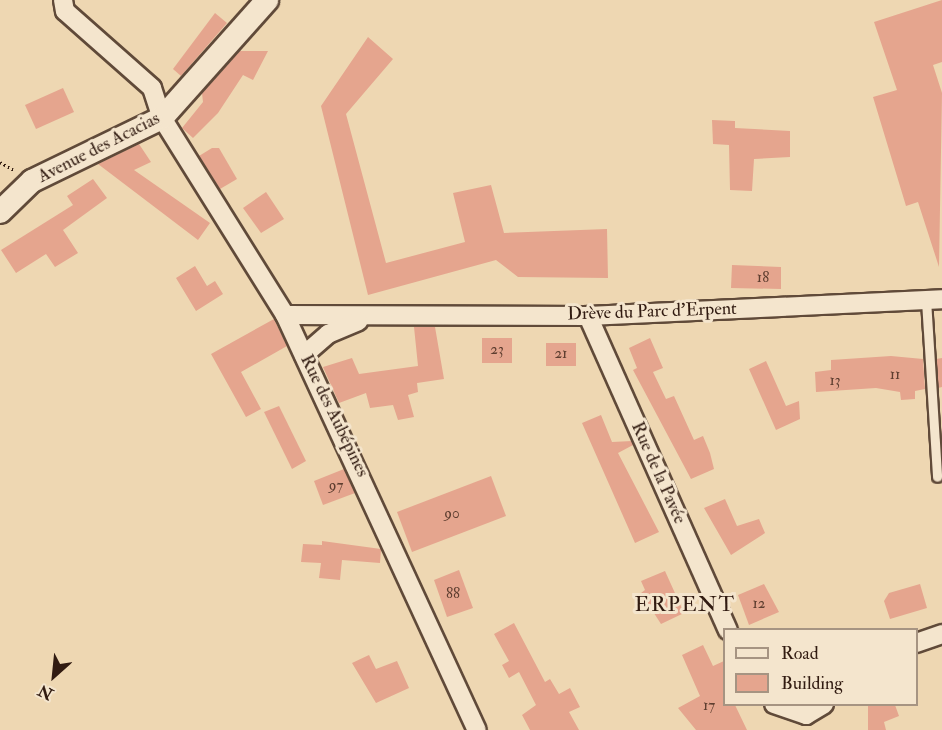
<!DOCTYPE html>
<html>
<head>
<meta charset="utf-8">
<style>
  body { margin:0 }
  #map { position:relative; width:942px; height:730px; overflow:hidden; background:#eed7b2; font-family:"IM FELL Double Pica",serif }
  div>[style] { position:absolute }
  .building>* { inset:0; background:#e5a58e }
  .path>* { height:3px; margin-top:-1.5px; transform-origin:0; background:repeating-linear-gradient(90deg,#311b11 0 1.5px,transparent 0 4.5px) }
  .roads { filter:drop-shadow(2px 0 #604a39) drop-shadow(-2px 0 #604a39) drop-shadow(0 2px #604a39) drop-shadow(0 -2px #604a39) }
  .service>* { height:9px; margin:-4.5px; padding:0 4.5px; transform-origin:4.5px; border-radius:4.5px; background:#f4e5cd }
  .minor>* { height:18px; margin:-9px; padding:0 9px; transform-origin:9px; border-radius:9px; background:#f4e5cd }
  .tertiary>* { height:22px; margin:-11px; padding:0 11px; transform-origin:11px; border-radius:11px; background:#f4e5cd }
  span { translate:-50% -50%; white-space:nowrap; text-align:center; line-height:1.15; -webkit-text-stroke:6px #f4e5cd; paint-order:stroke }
  .number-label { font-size:15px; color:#5e3e30 }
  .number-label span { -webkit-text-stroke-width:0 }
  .street-label { font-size:18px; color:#311b11 }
  .quarter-label { font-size:21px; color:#311b11; letter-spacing:1.5px }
  .legend { position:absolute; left:723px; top:628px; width:195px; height:78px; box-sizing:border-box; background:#f4e5cd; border:2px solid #a69482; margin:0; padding:8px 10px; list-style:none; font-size:18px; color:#311b11 }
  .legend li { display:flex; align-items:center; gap:12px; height:30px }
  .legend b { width:30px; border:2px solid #a69482 }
  .north { position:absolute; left:24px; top:646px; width:60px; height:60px; -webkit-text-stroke:4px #f4e5cd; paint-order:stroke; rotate:207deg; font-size:16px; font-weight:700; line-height:24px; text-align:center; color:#311b11 }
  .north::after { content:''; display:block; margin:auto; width:21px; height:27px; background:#311b11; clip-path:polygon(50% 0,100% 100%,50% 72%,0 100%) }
</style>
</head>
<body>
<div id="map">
  <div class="building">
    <div style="clip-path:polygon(942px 0,942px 62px,933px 65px,942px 93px,939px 267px,918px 202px,906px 206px,873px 97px,897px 90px,874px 22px)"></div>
    <div style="clip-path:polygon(215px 13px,227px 23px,181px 76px,173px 69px)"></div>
    <div style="clip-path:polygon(368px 37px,393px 59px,346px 114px,386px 263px,465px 242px,453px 193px,491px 185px,504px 233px,607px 229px,608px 278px,518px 277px,496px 260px,368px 295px,321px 106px)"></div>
    <div style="clip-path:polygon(240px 51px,268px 51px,253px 80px,243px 75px,218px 113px,193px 138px,182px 128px,203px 102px,202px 93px)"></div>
    <div style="clip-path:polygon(63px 88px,74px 112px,36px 129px,25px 105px)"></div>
    <div style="clip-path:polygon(712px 120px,735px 121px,735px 128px,790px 131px,790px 157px,754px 159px,752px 191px,730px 190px,729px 145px,713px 144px)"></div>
    <div style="clip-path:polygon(139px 144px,151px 162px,134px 170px,210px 223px,198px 240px,98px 164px)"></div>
    <div style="clip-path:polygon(212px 148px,219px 148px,237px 179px,220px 189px,199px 156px)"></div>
    <div style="clip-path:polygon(93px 179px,107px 198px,63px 230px,78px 253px,55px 267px,46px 254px,16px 273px,1px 250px,73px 205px,67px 196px)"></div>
    <div style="clip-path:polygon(266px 192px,284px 219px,261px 233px,243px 208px)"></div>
    <div style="clip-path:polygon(732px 265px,781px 267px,781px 289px,731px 288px)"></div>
    <div style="clip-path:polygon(195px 266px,207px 286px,215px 281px,223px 294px,196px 311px,176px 278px)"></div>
    <div style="clip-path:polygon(274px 319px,287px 346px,241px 372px,261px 409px,246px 417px,211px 354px)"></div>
    <div style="clip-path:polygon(414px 327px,435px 327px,444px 379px,417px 383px,418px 392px,408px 395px,414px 417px,398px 420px,393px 405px,370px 408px,366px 393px,339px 403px,323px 367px,352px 358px,359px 374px,418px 366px)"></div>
    <div style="clip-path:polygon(482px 338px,512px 338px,512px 363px,482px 363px)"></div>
    <div style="clip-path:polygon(650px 338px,663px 368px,653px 372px,666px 399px,674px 396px,694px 440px,703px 436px,710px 453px,714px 469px,691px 479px,633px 370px,637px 368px,629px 348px)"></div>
    <div style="clip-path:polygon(546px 343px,576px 343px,576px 366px,546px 366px)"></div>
    <div style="clip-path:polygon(891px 356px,923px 359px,925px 389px,915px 391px,915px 399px,901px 400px,900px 392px,876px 388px,816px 392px,815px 372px,831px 370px,831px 360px)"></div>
    <div style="clip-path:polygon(942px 358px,942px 387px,938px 388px,936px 359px)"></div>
    <div style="clip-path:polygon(766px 361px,786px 406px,799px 401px,800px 419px,776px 430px,749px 369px)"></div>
    <div style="clip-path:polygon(279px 406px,306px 461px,292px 469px,264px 412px)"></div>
    <div style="clip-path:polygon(601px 415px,612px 442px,632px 441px,633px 445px,618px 453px,659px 532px,635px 543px,582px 423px)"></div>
    <div style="clip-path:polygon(344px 469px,355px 493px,323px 505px,314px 481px)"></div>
    <div style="clip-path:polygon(491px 476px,506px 516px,412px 552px,397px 512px)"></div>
    <div style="clip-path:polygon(725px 499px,737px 526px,759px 519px,765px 533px,731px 555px,704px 508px)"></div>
    <div style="clip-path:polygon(322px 541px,381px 549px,380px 563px,342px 560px,340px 580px,319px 578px,321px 563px,301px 562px,303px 544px,322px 545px)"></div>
    <div style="clip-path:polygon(459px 570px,473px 608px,447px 617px,434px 580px)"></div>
    <div style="clip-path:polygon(665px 571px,684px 613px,661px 624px,641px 593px,645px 590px,641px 581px)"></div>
    <div style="clip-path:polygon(764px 584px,779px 612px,749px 625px,738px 595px)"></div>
    <div style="clip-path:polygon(920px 584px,927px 608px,890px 619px,884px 601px,889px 593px)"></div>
    <div style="clip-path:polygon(514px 623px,545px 682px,550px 679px,559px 694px,570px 688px,580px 707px,569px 712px,579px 730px,530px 730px,522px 715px,536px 705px,519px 672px,509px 678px,502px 665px,509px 661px,494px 634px)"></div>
    <div style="clip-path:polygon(703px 645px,713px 666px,724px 661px,724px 705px,735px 705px,747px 730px,696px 730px,678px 708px,700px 696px,682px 655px)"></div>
    <div style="clip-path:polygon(369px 655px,376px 669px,397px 661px,409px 688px,376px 703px,352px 663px)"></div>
    <div style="clip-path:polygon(868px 705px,895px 705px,899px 716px,884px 722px,886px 730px,868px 730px)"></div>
  </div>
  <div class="path">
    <div style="left:0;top:162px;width:16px;rotate:30deg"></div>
  </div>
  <div class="roads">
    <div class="service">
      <div style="left:926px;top:300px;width:177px;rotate:86.4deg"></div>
    </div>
    <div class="minor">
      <div style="left:63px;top:0;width:11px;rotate:80deg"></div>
      <div style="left:65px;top:11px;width:116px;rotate:41.5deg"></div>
      <div style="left:152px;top:88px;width:32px;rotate:72deg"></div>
      <div style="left:162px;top:118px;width:232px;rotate:58deg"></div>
      <div style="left:285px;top:315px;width:457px;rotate:65.2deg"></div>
      <div style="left:285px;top:315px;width:303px;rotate:0.2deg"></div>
      <div style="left:588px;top:316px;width:354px;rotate:-2.7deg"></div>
      <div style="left:588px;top:316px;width:344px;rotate:66deg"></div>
      <div style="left:304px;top:355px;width:32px;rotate:-41deg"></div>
      <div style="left:328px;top:334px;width:33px;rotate:-23deg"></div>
      <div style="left:916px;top:643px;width:28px;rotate:-19deg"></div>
      <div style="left:774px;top:704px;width:34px;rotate:19deg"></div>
      <div style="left:806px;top:715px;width:21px;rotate:-31deg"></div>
    </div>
    <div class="tertiary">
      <div style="left:0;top:212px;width:45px;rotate:-44.1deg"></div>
      <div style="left:32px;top:181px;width:144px;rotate:-25.9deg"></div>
      <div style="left:162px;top:118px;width:158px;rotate:-48.3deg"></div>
    </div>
  </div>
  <div class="number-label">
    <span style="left:763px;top:278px">18</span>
    <span style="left:497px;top:350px">23</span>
    <span style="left:561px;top:354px">21</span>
    <span style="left:895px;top:375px">11</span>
    <span style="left:835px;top:381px">13</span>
    <span style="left:336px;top:486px">97</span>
    <span style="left:452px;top:514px">90</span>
    <span style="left:453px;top:594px">88</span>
    <span style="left:759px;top:604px">12</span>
    <span style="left:709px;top:706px">17</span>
  </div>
  <div class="street-label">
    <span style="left:99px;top:148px;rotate:-27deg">Avenue des Acacias</span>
    <span style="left:652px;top:312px;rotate:-2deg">Drève du Parc d'Erpent</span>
    <span style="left:334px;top:416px;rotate:64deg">Rue des Aubépines</span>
    <span style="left:658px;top:473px;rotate:66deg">Rue de la Pavée</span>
  </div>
  <div class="quarter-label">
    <span style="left:685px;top:605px">ERPENT</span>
  </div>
  <ul class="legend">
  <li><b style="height:8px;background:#f4e5cd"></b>Road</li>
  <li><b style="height:16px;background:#e5a58e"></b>Building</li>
  </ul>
  <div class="north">N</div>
</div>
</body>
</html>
